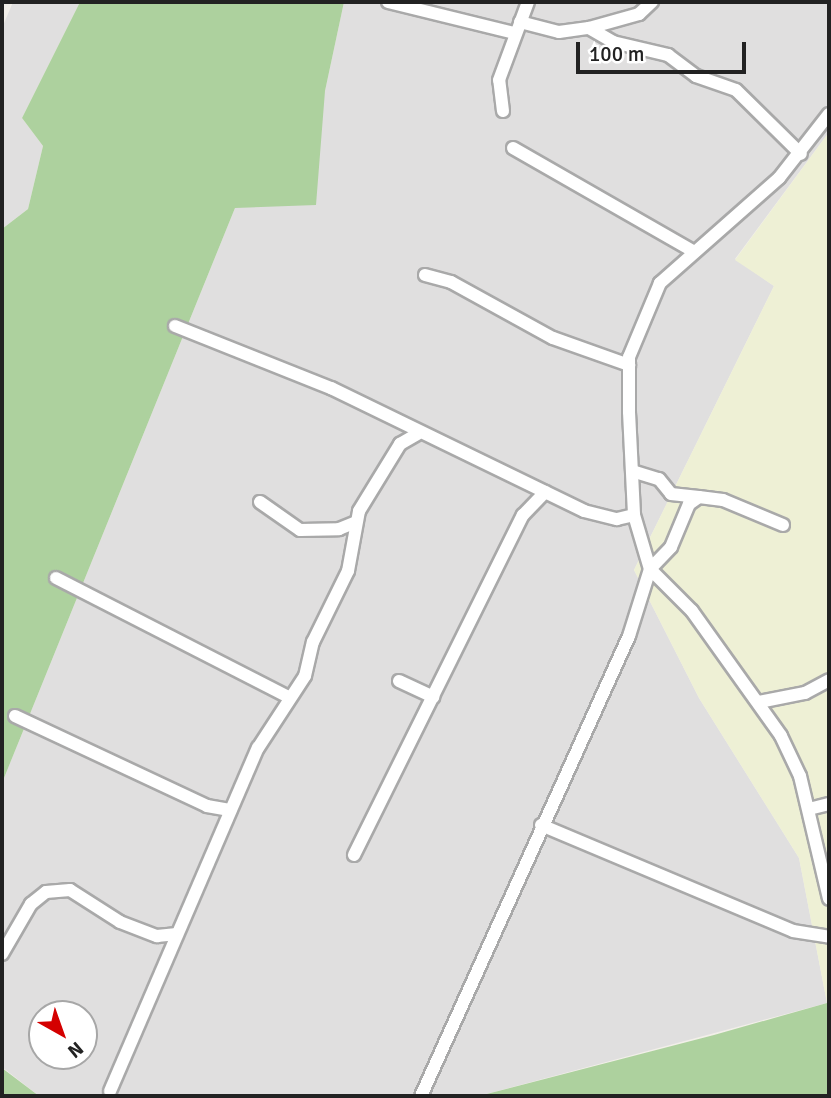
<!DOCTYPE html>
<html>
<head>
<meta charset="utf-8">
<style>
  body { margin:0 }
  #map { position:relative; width:831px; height:1098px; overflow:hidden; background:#f2efe9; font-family:Signika,sans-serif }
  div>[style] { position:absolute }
  .residential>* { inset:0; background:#e0dfdf }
  .farmland>* { inset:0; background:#eef0d5 }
  .forest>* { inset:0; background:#add19e }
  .roads { filter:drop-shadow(2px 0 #a9a9a9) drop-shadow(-2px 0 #a9a9a9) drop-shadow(0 2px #a9a9a9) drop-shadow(0 -2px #a9a9a9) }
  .minor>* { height:12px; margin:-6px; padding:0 6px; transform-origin:6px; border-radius:6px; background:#fff }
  span { translate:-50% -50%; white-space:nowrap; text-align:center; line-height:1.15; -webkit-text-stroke:5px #fff; paint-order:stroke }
  .frame { position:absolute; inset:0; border:4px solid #222; pointer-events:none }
  .north { position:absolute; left:28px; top:1000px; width:70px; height:70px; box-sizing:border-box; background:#fff; border:2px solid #a7a7a7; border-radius:50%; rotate:140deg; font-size:19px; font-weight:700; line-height:28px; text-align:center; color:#222 }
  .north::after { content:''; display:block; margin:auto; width:24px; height:32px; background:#d40000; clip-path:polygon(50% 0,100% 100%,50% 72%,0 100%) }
  .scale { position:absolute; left:576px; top:42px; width:170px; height:32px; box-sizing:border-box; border:4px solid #222; border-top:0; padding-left:9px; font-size:21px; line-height:24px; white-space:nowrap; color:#222; -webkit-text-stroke:5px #fff; paint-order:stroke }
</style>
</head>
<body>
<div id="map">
  <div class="residential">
    <div style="clip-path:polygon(13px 2px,80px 2px,22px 118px,43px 146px,28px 209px,2px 229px,2px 28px)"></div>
    <div style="clip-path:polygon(evenodd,344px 2px,829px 2px,829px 132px,735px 259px,774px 286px,634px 570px,699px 698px,799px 858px,827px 1003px,479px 1096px,39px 1096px,2px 1067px,2px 783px,235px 208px,325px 91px,344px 2px,42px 1014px,84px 1014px,84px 1056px,42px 1056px,42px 1014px)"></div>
  </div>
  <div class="farmland">
    <div style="clip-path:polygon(829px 132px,829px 1002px,827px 1003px,799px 858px,699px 698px,634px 570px,774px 286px,735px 260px)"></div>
  </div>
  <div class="forest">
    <div style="clip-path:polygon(80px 2px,344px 2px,325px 91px,316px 205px,235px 208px,2px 783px,2px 229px,28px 209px,43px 146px,22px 118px)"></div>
    <div style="clip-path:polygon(827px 1003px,829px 1096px,479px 1096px,714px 1035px)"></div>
    <div style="clip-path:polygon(2px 1067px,2px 1068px,39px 1096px,2px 1096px)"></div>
  </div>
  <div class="roads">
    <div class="minor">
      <div style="left:388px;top:2px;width:130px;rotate:13.8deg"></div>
      <div style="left:520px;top:22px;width:40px;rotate:14.4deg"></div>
      <div style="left:559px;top:32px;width:30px;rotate:-8deg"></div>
      <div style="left:589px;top:28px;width:52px;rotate:-15.6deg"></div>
      <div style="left:639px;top:14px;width:18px;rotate:-43deg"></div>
      <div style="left:589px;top:28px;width:28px;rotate:30deg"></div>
      <div style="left:613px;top:42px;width:57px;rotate:13.3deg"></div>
      <div style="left:668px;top:55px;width:35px;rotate:37deg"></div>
      <div style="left:696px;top:76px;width:42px;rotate:19.3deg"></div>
      <div style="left:736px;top:90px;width:91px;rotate:44.6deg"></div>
      <div style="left:503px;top:111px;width:31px;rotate:-97deg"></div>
      <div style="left:499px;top:80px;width:83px;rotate:-69.6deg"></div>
      <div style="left:829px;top:114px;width:81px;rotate:128deg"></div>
      <div style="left:779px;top:178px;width:159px;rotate:138.6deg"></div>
      <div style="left:660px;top:283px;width:80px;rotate:112.7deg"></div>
      <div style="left:629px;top:357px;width:55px;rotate:90deg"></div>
      <div style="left:629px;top:412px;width:103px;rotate:87.2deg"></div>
      <div style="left:634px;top:515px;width:56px;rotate:73.5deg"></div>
      <div style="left:650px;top:569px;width:59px;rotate:45deg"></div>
      <div style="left:692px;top:611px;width:153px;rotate:54.5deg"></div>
      <div style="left:781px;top:736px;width:44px;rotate:64.6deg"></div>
      <div style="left:800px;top:776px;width:126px;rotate:76.7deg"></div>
      <div style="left:513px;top:148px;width:205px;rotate:29.8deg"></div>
      <div style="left:425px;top:275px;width:27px;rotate:15deg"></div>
      <div style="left:451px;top:282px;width:116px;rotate:28.8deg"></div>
      <div style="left:553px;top:338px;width:81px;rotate:19.6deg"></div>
      <div style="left:175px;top:326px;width:168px;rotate:21.7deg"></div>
      <div style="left:331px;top:388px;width:281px;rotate:25.9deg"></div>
      <div style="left:584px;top:511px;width:34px;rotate:14deg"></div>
      <div style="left:617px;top:519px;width:17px;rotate:-13deg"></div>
      <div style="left:632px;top:471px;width:28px;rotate:17deg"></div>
      <div style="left:659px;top:479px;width:19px;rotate:51deg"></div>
      <div style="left:671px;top:494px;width:28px;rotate:6deg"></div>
      <div style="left:260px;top:502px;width:49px;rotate:35deg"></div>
      <div style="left:300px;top:530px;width:39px;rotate:-1deg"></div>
      <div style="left:339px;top:529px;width:18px;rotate:-22deg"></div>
      <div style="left:56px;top:578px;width:259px;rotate:27.1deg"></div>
      <div style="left:399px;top:681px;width:38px;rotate:25deg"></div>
      <div style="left:759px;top:702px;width:47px;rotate:-11.1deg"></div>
      <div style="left:805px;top:693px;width:27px;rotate:-28deg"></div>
      <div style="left:15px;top:716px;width:212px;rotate:25.1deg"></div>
      <div style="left:207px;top:806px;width:23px;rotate:10deg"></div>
      <div style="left:809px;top:809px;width:21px;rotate:-14deg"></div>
      <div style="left:541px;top:825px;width:273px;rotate:22.8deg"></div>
      <div style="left:793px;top:931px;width:36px;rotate:9deg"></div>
      <div style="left:354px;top:855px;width:380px;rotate:-63.6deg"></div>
      <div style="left:523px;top:515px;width:32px;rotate:-46deg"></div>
      <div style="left:2px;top:954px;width:58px;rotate:-59.9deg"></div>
      <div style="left:31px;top:904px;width:19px;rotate:-39deg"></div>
      <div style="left:46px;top:892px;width:24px;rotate:-5deg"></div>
      <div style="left:70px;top:890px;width:59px;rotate:32.6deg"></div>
      <div style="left:120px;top:922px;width:40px;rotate:21deg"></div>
      <div style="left:157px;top:936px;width:20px;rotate:-6deg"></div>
      <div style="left:110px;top:1091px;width:374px;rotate:-66.7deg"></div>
      <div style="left:258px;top:748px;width:86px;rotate:-56.9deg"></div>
      <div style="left:305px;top:676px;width:35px;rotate:-77deg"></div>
      <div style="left:313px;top:642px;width:79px;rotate:-63.8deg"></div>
      <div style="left:348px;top:571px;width:61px;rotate:-79.6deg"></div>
      <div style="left:359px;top:511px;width:79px;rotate:-58.5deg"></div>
      <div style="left:400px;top:444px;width:20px;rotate:-30deg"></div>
      <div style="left:421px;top:1096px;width:505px;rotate:-65.67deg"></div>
      <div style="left:629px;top:636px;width:70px;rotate:-72.6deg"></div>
      <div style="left:650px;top:569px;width:30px;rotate:-46deg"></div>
      <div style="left:671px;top:547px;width:47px;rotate:-67.3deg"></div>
      <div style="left:689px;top:504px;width:12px;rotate:-35deg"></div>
      <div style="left:699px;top:497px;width:24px;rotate:7deg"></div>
      <div style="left:723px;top:500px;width:65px;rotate:22.6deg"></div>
    </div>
  </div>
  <div class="frame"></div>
  <div class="north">N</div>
  <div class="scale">100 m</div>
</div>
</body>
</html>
